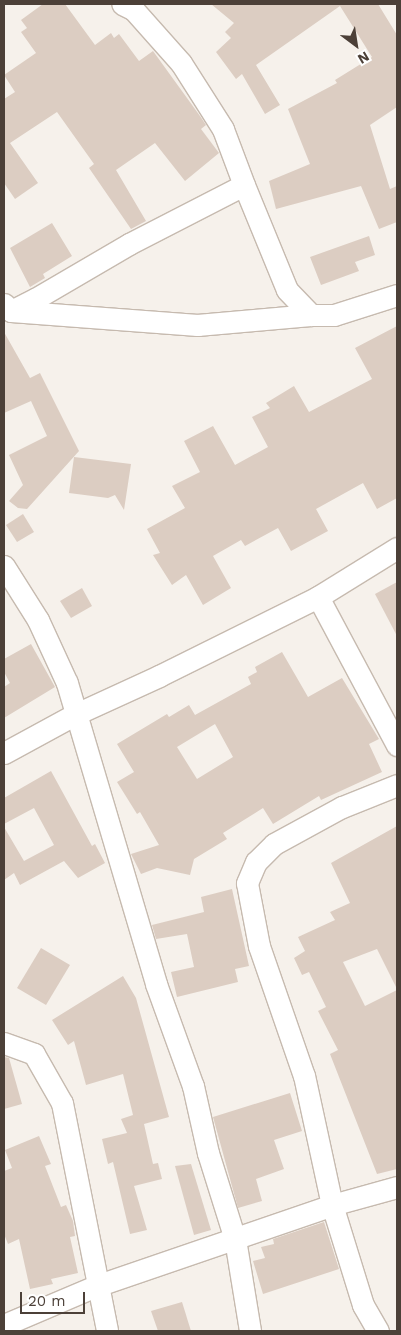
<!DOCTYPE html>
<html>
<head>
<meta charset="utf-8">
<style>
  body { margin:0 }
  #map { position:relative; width:401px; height:1335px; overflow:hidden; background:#f6f1eb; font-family:"Work Sans",sans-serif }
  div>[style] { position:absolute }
  .building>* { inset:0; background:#dccdc2 }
  .roads { filter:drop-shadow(1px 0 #c6baaf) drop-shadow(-1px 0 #c6baaf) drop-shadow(0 1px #c6baaf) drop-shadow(0 -1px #c6baaf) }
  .minor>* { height:21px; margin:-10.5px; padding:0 10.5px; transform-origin:10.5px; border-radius:10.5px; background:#fff }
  span { translate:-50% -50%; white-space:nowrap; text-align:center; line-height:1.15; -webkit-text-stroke:4px #fff; paint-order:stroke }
  .frame { position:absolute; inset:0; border:5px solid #4c4038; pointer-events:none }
  .north { position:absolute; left:331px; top:20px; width:50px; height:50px; -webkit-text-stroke:4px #fff; paint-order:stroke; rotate:149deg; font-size:14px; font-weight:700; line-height:20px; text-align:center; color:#4c4038 }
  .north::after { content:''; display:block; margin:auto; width:18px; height:22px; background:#4c4038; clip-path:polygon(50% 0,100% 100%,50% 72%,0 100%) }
  .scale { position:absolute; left:20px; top:1292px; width:65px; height:22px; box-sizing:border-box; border:2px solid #4c4038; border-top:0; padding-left:6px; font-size:15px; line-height:18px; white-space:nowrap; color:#4c4038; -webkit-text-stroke:4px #fff; paint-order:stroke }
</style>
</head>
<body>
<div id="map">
  <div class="building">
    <div style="clip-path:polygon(43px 4px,65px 4px,95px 45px,111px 33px,114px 38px,119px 34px,139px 61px,153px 51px,200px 116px,206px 125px,201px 129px,219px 153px,185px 181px,155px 143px,116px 170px,146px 221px,131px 229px,89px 168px,94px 164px,57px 112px,10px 143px,38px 183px,15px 199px,4px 183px,4px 99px,15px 92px,4px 75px,36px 53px,21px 32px,27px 28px,21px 20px)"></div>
    <div style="clip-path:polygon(211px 4px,378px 4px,397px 35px,397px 107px,370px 125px,390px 189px,397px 186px,397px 222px,379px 229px,361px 186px,276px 209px,269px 181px,310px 164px,288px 109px,337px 83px,335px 80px,372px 57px,340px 6px,256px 65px,280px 105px,265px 114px,242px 74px,236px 79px,216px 52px,231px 38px,225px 32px,234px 23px)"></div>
    <div style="clip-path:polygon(52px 223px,72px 256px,43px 274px,45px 278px,30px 287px,10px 248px)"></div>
    <div style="clip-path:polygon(369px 236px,375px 255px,355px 262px,359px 271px,321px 285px,310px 257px)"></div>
    <div style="clip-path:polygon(397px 326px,397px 498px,377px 509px,363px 483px,316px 509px,328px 531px,291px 551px,278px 528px,245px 546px,241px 540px,213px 556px,231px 588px,203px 605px,186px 575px,172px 585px,153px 555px,160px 553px,147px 529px,185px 508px,172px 486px,200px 472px,184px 441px,213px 426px,235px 465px,268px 447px,252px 417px,270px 408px,266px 403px,294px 386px,309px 412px,372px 379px,355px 348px)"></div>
    <div style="clip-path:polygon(4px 332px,30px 378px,40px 373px,79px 451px,27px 509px,18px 508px,9px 501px,23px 485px,9px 455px,47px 436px,31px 401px,4px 413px)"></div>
    <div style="clip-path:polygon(74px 457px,131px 464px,124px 510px,115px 495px,108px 498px,69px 493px)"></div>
    <div style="clip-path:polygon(23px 514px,34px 532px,17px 542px,6px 525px)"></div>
    <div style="clip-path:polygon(397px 582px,397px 636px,375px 594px)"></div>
    <div style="clip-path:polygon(82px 588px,92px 606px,71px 618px,60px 601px)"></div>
    <div style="clip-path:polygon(31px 644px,55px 687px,4px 718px,4px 687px,10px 683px,4px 672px,4px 659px)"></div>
    <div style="clip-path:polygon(evenodd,282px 652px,308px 697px,342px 678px,379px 739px,369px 744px,382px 772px,321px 800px,319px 796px,273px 824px,263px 808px,223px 833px,227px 839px,194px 859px,190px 875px,157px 868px,141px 874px,131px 854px,159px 845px,140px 812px,137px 814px,117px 782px,134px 772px,117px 744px,167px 714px,169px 717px,189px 705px,195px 715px,251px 684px,248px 677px,257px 672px,255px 667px,282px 652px,215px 724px,233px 757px,197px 779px,177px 747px,215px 724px)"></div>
    <div style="clip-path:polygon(51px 771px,92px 846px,95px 844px,105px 863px,78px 878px,64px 861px,20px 885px,14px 873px,4px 880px,4px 827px,24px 861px,54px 845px,34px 808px,4px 824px,4px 798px)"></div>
    <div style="clip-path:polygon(397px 826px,397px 989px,377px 949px,343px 962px,365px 1006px,397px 990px,397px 1169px,377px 1174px,330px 1054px,338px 1050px,318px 1011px,326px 1007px,309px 972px,302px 975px,294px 958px,305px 951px,298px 937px,335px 920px,330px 912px,350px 903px,331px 863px)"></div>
    <div style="clip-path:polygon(232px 889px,249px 966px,235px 969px,238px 982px,177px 997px,171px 972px,194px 967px,187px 934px,156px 939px,152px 925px,204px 912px,201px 897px)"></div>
    <div style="clip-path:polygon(41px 948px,70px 965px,46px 1005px,17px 988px)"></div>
    <div style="clip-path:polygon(123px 976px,136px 998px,169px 1117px,144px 1124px,153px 1164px,158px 1163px,162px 1179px,134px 1186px,147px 1230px,130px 1234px,113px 1162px,108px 1164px,102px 1139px,127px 1133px,121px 1119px,133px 1115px,123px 1074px,86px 1085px,74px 1041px,68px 1045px,52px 1020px)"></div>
    <div style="clip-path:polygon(4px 1057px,9px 1058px,22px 1104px,4px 1109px)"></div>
    <div style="clip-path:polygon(290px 1093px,302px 1131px,274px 1140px,284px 1169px,256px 1179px,262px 1201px,238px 1208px,213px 1117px)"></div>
    <div style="clip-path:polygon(39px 1136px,51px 1164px,45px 1166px,61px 1207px,66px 1205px,73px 1221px,75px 1236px,70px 1237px,78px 1273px,51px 1279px,53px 1284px,30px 1289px,19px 1239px,8px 1244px,4px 1234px,4px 1171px,12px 1168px,5px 1150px)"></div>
    <div style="clip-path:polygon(191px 1164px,211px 1230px,194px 1235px,175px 1166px)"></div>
    <div style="clip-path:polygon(324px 1222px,339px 1269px,263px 1294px,253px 1261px,265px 1258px,261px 1247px,274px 1244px,273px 1239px)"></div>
    <div style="clip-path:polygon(182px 1302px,191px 1331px,158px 1331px,151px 1311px)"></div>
  </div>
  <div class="roads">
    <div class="minor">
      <div style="left:244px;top:185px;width:113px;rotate:67.7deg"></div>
      <div style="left:287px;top:290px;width:35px;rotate:46deg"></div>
      <div style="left:311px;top:315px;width:23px"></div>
      <div style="left:334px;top:315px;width:66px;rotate:-17.6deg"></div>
      <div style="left:4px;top:304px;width:10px;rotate:45deg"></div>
      <div style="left:11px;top:311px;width:27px;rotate:-27deg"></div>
      <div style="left:35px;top:299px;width:109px;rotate:-30.3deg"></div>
      <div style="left:129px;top:244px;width:129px;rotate:-27.2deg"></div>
      <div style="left:244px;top:185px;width:60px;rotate:-110.6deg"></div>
      <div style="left:223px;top:129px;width:78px;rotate:-122.5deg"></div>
      <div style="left:181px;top:63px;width:71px;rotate:-131.6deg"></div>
      <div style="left:134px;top:10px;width:13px;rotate:-153deg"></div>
      <div style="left:11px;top:311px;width:187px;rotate:4.3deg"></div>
      <div style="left:197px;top:325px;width:114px;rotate:-5deg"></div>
      <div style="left:4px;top:566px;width:64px;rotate:57.8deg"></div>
      <div style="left:38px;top:620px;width:69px;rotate:65.3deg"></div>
      <div style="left:67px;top:683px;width:314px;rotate:73.5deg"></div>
      <div style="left:156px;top:984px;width:109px;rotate:70.1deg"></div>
      <div style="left:193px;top:1086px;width:69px;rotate:77.4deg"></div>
      <div style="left:208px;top:1153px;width:90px;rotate:72.6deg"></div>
      <div style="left:235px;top:1239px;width:93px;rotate:80.7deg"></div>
      <div style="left:318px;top:597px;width:168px;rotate:61.9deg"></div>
      <div style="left:4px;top:753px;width:80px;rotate:-28.5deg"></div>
      <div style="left:74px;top:715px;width:94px;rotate:-24.6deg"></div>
      <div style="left:159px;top:676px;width:178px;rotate:-26.4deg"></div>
      <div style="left:318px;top:597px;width:93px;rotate:-31.8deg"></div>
      <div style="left:4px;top:1043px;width:32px;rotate:20deg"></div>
      <div style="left:34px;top:1054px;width:56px;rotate:60.3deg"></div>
      <div style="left:62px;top:1103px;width:232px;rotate:78.8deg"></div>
      <div style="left:4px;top:1325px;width:100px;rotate:-23deg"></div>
      <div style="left:96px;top:1286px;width:250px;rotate:-18.9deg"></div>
      <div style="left:332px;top:1205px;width:67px;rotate:-15.5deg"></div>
      <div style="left:378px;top:1331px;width:30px;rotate:-120deg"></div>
      <div style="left:363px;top:1305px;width:105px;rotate:-107.2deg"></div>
      <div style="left:332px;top:1205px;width:132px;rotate:-102.2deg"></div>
      <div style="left:304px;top:1076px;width:138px;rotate:-109.1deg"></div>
      <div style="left:259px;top:946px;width:64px;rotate:-100.8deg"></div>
      <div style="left:247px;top:883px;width:23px;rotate:-67deg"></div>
      <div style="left:256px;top:862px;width:25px;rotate:-45deg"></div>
      <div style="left:274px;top:844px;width:77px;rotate:-28.6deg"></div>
      <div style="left:342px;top:807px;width:59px;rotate:-21.8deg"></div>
    </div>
  </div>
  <div class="frame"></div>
  <div class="north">N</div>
  <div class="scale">20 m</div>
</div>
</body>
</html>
